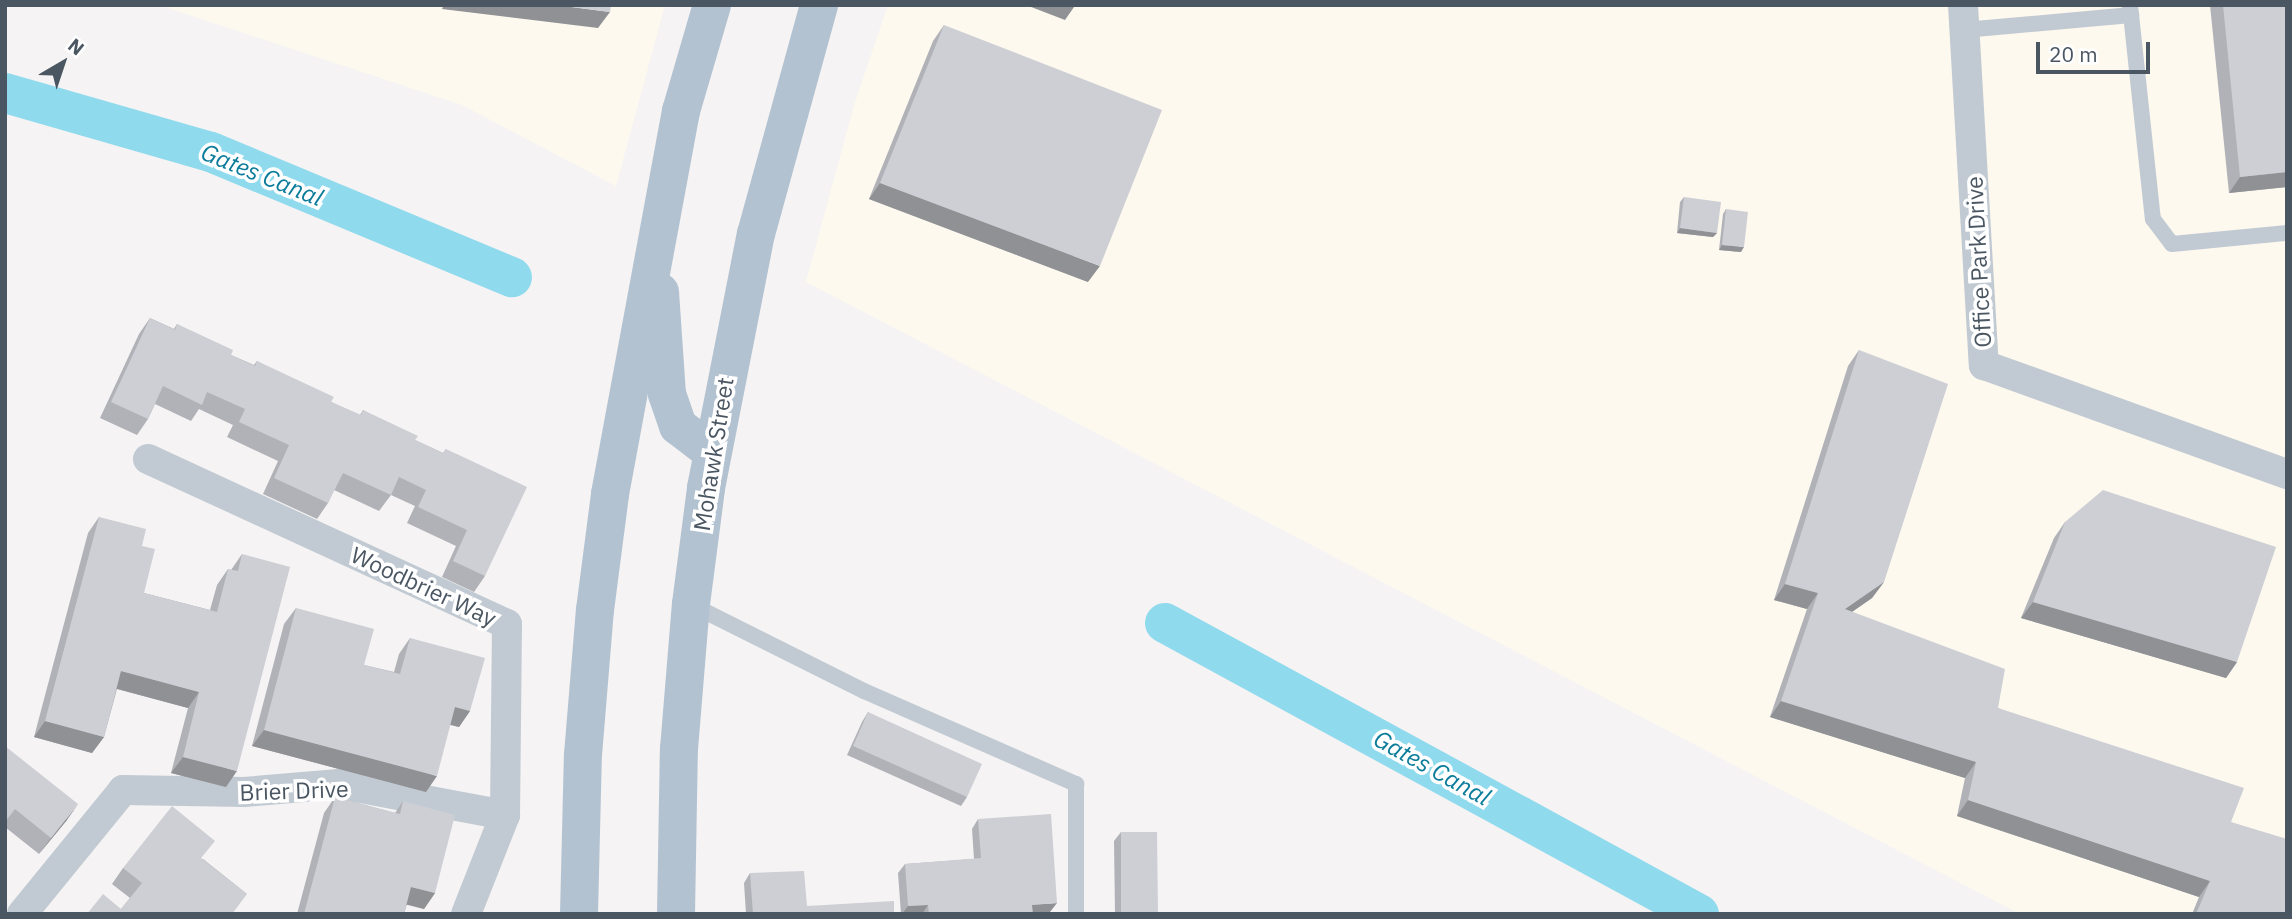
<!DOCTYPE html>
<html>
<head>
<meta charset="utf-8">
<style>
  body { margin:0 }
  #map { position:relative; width:2292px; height:919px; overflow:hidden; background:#f5f3f3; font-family:"IBM Plex Sans",sans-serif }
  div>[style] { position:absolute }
  .commercial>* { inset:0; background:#fdf9ef }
  .canal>* { height:40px; margin:-20px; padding:0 20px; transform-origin:20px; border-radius:20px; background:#90daee }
  .lane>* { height:16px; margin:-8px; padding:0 8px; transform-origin:8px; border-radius:8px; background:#c1cad2 }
  .street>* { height:30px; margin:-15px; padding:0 15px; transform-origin:15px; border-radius:15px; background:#c1cad2 }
  .primary>* { height:38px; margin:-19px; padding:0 19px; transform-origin:19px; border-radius:19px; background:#b3c2d1 }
  .wall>* { inset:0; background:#b0b2b7 }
  .shaded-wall>* { inset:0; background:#909195 }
  .building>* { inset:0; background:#cdcfd5 }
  span { translate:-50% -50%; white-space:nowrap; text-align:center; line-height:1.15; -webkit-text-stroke:7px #fff; paint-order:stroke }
  .street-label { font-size:23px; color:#4a5661 }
  .water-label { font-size:24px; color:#0c7c9b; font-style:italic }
  .frame { position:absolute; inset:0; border:7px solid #4a5661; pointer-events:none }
  .north { position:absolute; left:28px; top:28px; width:70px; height:70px; -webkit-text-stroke:5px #fff; paint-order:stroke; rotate:39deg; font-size:19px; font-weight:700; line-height:28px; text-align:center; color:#4a5661 }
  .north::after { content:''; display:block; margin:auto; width:24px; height:32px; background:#4a5661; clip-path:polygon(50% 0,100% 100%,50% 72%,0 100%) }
  .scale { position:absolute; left:2036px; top:42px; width:114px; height:32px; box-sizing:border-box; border:4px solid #4a5661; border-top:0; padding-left:9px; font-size:21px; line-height:24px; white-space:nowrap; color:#4a5661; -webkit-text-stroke:5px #fff; paint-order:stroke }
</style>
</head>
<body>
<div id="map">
  <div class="commercial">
    <div style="clip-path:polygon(159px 5px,665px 5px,616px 186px,462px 105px)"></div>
    <div style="clip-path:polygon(888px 5px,2287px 5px,2287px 914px,2020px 914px,806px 282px,855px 102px)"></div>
  </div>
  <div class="canal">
    <div style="left:5px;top:93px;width:214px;rotate:16deg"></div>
    <div style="left:211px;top:152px;width:326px;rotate:22.6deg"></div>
    <div style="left:1165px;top:623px;width:608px;rotate:28.59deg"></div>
  </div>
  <div class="lane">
    <div style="left:2130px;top:5px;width:215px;rotate:83.9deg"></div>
    <div style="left:2153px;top:219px;width:31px;rotate:53deg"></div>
    <div style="left:2172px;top:244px;width:116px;rotate:-5.5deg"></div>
    <div style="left:1964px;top:30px;width:168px;rotate:-5.1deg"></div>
    <div style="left:692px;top:605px;width:192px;rotate:26.6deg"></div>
    <div style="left:864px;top:691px;width:232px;rotate:23.7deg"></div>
    <div style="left:1076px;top:784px;width:130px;rotate:90deg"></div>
  </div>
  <div class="street">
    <div style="left:1963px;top:5px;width:361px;rotate:86.7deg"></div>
    <div style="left:1984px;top:365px;width:322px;rotate:19.8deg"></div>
    <div style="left:148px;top:459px;width:395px;rotate:24.7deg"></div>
    <div style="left:507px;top:624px;width:191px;rotate:90.6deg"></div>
    <div style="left:505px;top:815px;width:106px;rotate:111.5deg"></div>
    <div style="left:22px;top:914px;width:160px;rotate:-50.8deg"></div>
    <div style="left:123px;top:790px;width:121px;rotate:0.9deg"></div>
    <div style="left:244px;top:792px;width:95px;rotate:-4.8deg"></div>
    <div style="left:339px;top:784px;width:169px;rotate:10.6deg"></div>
  </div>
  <div class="primary">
    <div style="left:660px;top:292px;width:102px;rotate:86.1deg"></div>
    <div style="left:667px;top:394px;width:34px;rotate:71deg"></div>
    <div style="left:678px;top:426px;width:43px;rotate:37.4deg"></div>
    <div style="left:579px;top:914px;width:159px;rotate:-88.6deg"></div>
    <div style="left:583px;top:755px;width:145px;rotate:-85.3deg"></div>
    <div style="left:595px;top:610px;width:117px;rotate:-82.6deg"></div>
    <div style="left:610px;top:494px;width:390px;rotate:-79.5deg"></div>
    <div style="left:681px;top:111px;width:110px;rotate:-73.7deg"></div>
    <div style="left:676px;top:914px;width:165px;rotate:-89deg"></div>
    <div style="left:679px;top:749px;width:145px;rotate:-85.3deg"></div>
    <div style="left:691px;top:604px;width:117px;rotate:-82.6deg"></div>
    <div style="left:706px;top:488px;width:259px;rotate:-78.9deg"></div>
    <div style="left:756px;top:234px;width:238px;rotate:-74.6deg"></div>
  </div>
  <div class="wall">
    <div style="clip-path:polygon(2210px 5px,2287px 5px,2287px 187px,2229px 193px)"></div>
    <div style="clip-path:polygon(944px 25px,1088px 282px,869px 199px,933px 41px)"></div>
    <div style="clip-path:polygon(1684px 197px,1717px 233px,1713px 237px,1677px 233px,1680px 202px)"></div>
    <div style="clip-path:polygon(1726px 209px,1741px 252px,1719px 250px,1723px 214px)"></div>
    <div style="clip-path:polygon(150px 318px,174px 329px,177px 324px,231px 355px,254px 365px,257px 361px,331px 402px,360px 415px,363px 410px,415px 440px,443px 453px,446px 449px,485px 576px,474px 592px,442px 577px,456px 546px,407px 523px,415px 506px,391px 495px,379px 511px,334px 490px,328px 503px,317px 519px,263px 494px,278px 461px,227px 437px,233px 425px,199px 409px,191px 421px,155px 404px,148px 419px,137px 435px,100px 418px,139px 334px)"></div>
    <div style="clip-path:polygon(1859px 350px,1884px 582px,1872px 598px,1852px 612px,1998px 708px,2231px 822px,2287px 914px,2192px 914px,2199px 897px,1957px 816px,1965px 778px,1770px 717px,1807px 609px,1774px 600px,1848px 366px)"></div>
    <div style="clip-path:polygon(99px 517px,142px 546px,144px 593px,210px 610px,217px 585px,228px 569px,231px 570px,242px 554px,226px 787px,171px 773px,188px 708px,117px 689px,104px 737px,92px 753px,34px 737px,88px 533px)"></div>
    <div style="clip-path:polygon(2065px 522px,2237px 662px,2226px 678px,2021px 618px,2054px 538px)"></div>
    <div style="clip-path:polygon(296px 608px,364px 665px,394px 672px,399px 654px,410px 638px,470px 711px,459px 727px,450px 725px,426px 792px,252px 746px,284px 624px)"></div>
    <div style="clip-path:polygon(868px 712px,967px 797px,961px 806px,847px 755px,862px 722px)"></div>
    <div style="clip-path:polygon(5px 746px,67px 820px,39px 854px,5px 827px)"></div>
    <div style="clip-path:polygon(335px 797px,395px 813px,403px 801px,435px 893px,424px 909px,407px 904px,404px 914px,297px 914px,324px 813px)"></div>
    <div style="clip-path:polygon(978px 819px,1050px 912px,1035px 914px,901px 914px,898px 873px,905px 864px,974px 859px,972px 829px)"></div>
    <div style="clip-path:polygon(1121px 832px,1158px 914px,1115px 914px,1114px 841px)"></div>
    <div style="clip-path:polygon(203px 859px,247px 894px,121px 909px,130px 898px,112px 884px,123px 868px)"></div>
    <div style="clip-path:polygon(750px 873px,807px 906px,894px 914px,746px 914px,744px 883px)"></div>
  </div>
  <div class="shaded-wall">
    <div style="clip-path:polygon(444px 5px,556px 5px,610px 12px,598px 28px,442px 9px)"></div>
    <div style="clip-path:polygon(1026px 5px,1069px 5px,1074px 7px,1065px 20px)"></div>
    <div style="clip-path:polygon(2287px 172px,2287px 187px,2229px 193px,2240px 177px)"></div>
    <div style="clip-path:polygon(880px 183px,1100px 266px,1088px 282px,869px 199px)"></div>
    <div style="clip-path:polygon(1680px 228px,1717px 233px,1713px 237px,1677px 233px)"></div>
    <div style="clip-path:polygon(1722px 245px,1744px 247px,1741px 252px,1719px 250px)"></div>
    <div style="clip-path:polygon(1884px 582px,1872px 598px,1833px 625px,1845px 609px)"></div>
    <div style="clip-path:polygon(1785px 584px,1818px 593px,1807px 609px,1774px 600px)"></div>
    <div style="clip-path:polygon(2033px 602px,2237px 662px,2226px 678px,2021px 618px)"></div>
    <div style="clip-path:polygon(121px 671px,199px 692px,188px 708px,110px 687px)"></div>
    <div style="clip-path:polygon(1781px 701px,1976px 762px,1965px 778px,1770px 717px)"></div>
    <div style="clip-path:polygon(455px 707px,470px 711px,459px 727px,444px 723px)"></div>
    <div style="clip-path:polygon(45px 721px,104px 737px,92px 753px,34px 737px)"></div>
    <div style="clip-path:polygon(264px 730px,437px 776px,426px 792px,252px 746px)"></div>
    <div style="clip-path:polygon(183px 757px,237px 771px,226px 787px,171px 773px)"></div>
    <div style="clip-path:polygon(1968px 800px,2210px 881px,2199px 897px,1957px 816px)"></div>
    <div style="clip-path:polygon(78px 804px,67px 820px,39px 854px,51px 838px)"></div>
    <div style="clip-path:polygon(411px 887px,435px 893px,424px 909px,400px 903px)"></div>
    <div style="clip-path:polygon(1057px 903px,1050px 912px,1027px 914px,1032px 905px)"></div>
    <div style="clip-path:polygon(928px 905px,922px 914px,902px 914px,908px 906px)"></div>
  </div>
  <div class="building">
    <div style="clip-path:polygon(556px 5px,611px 5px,610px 12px)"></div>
    <div style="clip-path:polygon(2223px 5px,2287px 5px,2287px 172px,2240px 177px)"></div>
    <div style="clip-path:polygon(944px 25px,1162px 110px,1100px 266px,880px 183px)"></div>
    <div style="clip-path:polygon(1684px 197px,1721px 202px,1717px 233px,1680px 228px)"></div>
    <div style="clip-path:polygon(1726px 209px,1748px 212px,1744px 247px,1722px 245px)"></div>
    <div style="clip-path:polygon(150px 318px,175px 330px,177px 324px,233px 350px,231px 355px,255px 366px,257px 361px,334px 397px,331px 402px,361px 415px,363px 410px,418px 436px,415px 440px,443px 453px,446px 449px,527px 487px,485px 576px,453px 561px,467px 530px,418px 507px,426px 490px,399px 477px,391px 495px,343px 473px,328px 503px,274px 478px,289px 445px,239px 422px,245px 409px,207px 392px,202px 405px,163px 386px,148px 419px,111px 402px)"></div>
    <div style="clip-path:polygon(1859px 350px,1948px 384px,1884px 582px,1845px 609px,2005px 669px,1998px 708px,2244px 788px,2231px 822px,2287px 839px,2287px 914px,2196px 914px,2210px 881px,1968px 800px,1976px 762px,1781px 701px,1818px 593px,1785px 584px)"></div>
    <div style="clip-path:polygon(2103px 490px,2276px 547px,2237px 662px,2033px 602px,2065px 522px)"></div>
    <div style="clip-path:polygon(99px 517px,146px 529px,142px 546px,155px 549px,144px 593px,217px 612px,228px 569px,238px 571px,242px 554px,290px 567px,237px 771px,183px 757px,199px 692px,121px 671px,104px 737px,45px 721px)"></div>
    <div style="clip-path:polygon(296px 608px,374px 629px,364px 665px,400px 674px,410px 638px,485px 658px,470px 711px,455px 707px,437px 776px,264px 730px)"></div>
    <div style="clip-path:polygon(868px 712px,982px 764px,967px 797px,853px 746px)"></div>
    <div style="clip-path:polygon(5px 746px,78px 804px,51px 838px,15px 809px,5px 822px)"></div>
    <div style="clip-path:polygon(335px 797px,400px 814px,403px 801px,455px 815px,435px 893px,411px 887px,404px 914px,304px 914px)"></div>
    <div style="clip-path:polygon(172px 806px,215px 841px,201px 858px,247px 894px,232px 914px,87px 914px,103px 894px,121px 909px,142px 883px,123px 868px)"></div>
    <div style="clip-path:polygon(1051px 814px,1057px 903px,1032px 905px,1033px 914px,929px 914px,928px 905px,908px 906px,905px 864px,981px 858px,978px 819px)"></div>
    <div style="clip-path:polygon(1121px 832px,1157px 832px,1158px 914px,1121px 914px)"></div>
    <div style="clip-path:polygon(804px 871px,807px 906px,894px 901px,894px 914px,753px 914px,750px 873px)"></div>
  </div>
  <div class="street-label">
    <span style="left:1978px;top:262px;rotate:-93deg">Office Park Drive</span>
    <span style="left:713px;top:454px;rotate:-81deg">Mohawk Street</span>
    <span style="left:424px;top:586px;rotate:25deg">Woodbrier Way</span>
    <span style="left:294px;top:790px;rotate:-2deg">Brier Drive</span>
  </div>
  <div class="water-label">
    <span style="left:262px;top:175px;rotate:22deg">Gates Canal</span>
    <span style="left:1432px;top:768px;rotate:29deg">Gates Canal</span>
  </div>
  <div class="frame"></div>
  <div class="north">N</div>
  <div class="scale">20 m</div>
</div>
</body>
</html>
